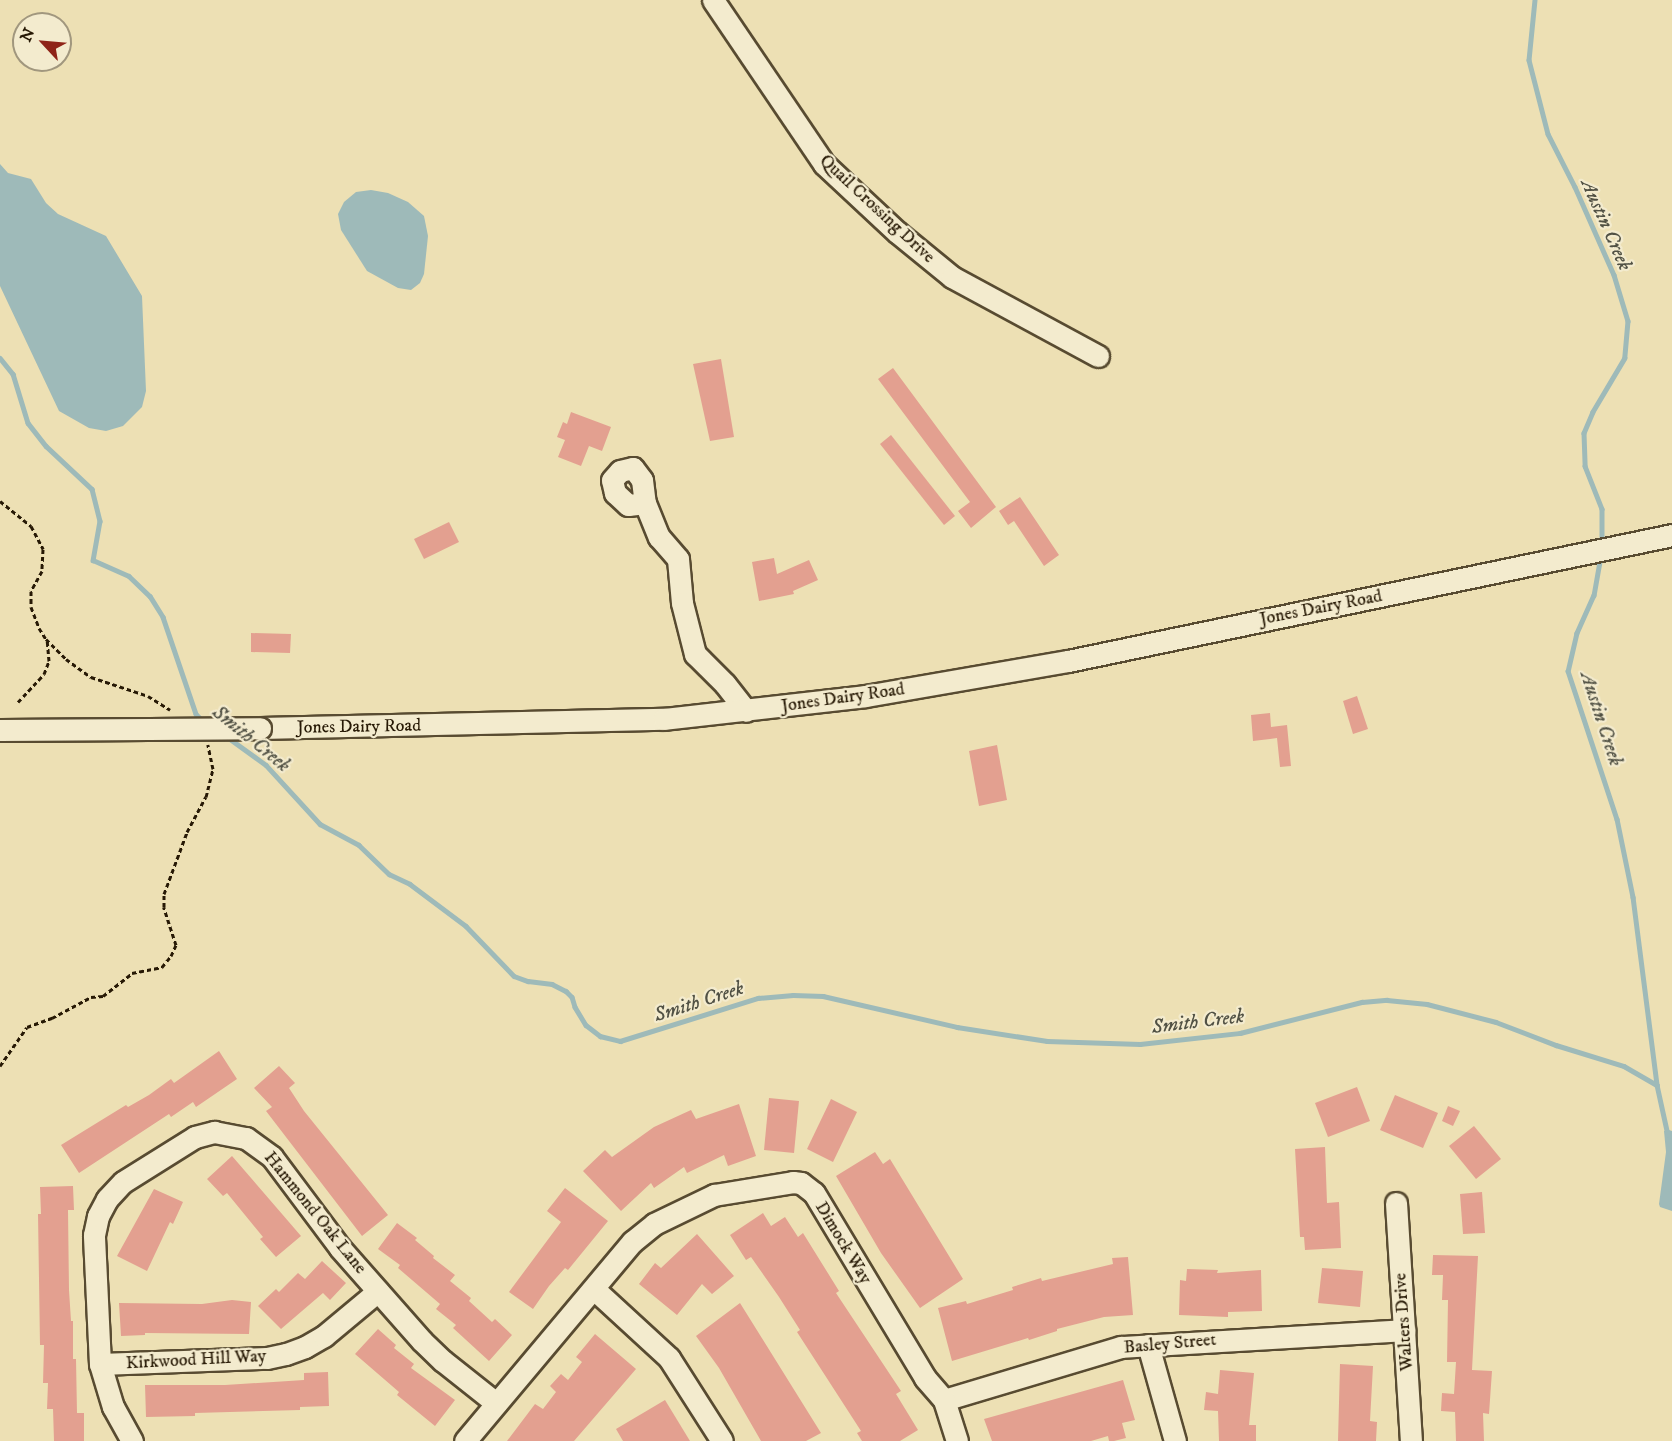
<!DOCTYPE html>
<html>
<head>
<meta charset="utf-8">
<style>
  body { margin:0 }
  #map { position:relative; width:1672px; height:1441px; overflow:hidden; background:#ede0b4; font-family:"IM FELL DW Pica",serif }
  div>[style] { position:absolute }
  .water>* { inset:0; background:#9ebab9 }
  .stream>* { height:4.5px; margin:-2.25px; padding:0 2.25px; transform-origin:2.25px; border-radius:2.25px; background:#9ebab9 }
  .building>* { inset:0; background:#e3a090 }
  .path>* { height:3px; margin-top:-1.5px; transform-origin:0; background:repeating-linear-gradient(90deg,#271905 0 4.5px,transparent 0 7.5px) }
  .roads { filter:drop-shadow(2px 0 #584b31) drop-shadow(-2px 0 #584b31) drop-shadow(0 2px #584b31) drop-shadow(0 -2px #584b31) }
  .minor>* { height:21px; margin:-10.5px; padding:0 10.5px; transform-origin:10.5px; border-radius:10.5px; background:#f3ebce }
  .bridges { filter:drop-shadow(2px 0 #584b31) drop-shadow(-2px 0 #584b31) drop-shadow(0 2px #584b31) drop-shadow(0 -2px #584b31) }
  .minor-bridge>* { height:21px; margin:-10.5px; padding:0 10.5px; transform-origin:10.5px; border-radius:10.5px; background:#f3ebce }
  span { translate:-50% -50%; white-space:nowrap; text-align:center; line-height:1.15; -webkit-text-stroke:4.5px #f3ebce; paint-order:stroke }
  .street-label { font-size:18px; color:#271905 }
  .water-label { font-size:20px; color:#515144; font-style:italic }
  .north { position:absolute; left:12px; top:12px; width:60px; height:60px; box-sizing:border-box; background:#f3ebce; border:2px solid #a1977e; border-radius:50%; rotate:296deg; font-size:16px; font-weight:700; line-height:24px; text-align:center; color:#271905 }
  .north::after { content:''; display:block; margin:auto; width:21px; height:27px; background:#8f2418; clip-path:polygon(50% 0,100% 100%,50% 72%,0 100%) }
</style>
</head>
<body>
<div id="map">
  <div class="water">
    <div style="clip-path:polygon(0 164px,8px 173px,31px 179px,46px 203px,58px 214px,106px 236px,142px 296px,146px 391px,142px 407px,123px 426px,106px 431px,89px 428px,59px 411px,0 286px)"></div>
    <div style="clip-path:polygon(371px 190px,388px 193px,408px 202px,424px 216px,428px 236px,424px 274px,420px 283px,411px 290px,398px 288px,367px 271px,341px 230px,338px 214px,344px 202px,356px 192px)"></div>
    <div style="clip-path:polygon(1669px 1130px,1672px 1131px,1672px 1211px,1660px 1207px,1659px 1204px,1666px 1152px,1664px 1131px)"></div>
  </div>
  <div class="stream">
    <div style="left:1535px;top:0;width:60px;rotate:95.7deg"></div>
    <div style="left:1529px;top:60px;width:76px;rotate:75.6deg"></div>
    <div style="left:1548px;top:134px;width:59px;rotate:63deg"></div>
    <div style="left:1575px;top:187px;width:96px;rotate:66.1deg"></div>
    <div style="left:1614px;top:275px;width:48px;rotate:73.1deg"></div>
    <div style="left:1628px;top:321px;width:37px;rotate:95deg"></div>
    <div style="left:1625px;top:358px;width:63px;rotate:120.7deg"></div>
    <div style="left:1593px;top:412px;width:23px;rotate:113deg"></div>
    <div style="left:1584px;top:433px;width:33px;rotate:88deg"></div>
    <div style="left:1585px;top:466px;width:46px;rotate:68.4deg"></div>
    <div style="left:1602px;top:509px;width:35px;rotate:90deg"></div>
    <div style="left:0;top:358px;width:21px;rotate:51deg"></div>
    <div style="left:13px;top:374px;width:51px;rotate:73deg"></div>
    <div style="left:28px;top:423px;width:29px;rotate:52deg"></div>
    <div style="left:46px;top:446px;width:63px;rotate:43.1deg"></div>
    <div style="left:92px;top:489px;width:33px;rotate:76deg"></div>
    <div style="left:100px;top:521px;width:40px;rotate:100deg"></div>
    <div style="left:93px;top:560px;width:39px;rotate:24deg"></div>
    <div style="left:129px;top:576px;width:29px;rotate:44deg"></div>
    <div style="left:150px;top:596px;width:25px;rotate:58deg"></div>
    <div style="left:163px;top:617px;width:102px;rotate:71.2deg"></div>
    <div style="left:196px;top:714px;width:11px;rotate:45deg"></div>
    <div style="left:1601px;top:556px;width:40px;rotate:100deg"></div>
    <div style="left:1594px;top:595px;width:42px;rotate:114.1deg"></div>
    <div style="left:1577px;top:633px;width:39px;rotate:103deg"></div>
    <div style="left:1568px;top:671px;width:156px;rotate:71.7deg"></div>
    <div style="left:1617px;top:819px;width:80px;rotate:78.4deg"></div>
    <div style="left:1633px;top:897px;width:190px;rotate:82.7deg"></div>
    <div style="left:1657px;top:1085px;width:51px;rotate:77.6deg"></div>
    <div style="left:226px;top:736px;width:49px;rotate:35.9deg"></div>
    <div style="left:266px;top:765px;width:80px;rotate:47.5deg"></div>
    <div style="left:320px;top:824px;width:44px;rotate:28.3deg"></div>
    <div style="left:359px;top:845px;width:42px;rotate:44deg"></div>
    <div style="left:389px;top:874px;width:23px;rotate:25deg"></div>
    <div style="left:410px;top:884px;width:70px;rotate:36.9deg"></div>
    <div style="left:466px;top:926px;width:69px;rotate:46.2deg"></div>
    <div style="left:514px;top:976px;width:15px;rotate:20deg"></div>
    <div style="left:528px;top:981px;width:24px;rotate:7deg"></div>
    <div style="left:552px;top:984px;width:16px;rotate:27deg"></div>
    <div style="left:566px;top:991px;width:8px;rotate:45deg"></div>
    <div style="left:572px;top:997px;width:10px;rotate:73deg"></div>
    <div style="left:575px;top:1007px;width:21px;rotate:59deg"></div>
    <div style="left:586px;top:1025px;width:18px;rotate:38deg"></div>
    <div style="left:600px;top:1036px;width:21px;rotate:14deg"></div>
    <div style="left:620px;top:1041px;width:145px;rotate:-17.3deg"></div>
    <div style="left:758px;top:998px;width:35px;rotate:-5deg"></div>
    <div style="left:793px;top:995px;width:30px;rotate:2deg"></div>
    <div style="left:823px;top:996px;width:138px;rotate:13deg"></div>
    <div style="left:957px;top:1027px;width:91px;rotate:8.8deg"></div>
    <div style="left:1047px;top:1041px;width:93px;rotate:1.8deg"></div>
    <div style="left:1140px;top:1044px;width:101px;rotate:-6.3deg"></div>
    <div style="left:1240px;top:1033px;width:126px;rotate:-14.3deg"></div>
    <div style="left:1362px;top:1002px;width:25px;rotate:-5deg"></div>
    <div style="left:1387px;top:1000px;width:40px;rotate:5.7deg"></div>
    <div style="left:1427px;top:1004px;width:71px;rotate:14.6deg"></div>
    <div style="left:1496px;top:1022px;width:64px;rotate:21deg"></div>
    <div style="left:1556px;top:1045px;width:71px;rotate:17.2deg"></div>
    <div style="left:1624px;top:1066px;width:38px;rotate:30deg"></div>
  </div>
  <div class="building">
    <div style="clip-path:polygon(721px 359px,734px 437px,710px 441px,693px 364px)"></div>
    <div style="clip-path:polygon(893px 368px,996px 507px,971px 528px,958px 511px,970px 502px,878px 379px)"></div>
    <div style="clip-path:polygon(571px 412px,611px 427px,602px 451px,589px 446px,581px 466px,558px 457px,565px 440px,557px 437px,563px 422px,567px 424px)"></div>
    <div style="clip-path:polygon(891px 435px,955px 516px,944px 525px,880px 444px)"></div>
    <div style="clip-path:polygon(1020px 497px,1059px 555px,1044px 566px,1014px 521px,1008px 525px,999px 511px)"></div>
    <div style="clip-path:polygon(449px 522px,459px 542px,424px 559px,414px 539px)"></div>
    <div style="clip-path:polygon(774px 558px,777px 574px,809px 560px,818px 580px,793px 591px,794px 594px,759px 601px,752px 562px)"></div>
    <div style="clip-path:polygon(251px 633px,291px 634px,290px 653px,251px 652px)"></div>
    <div style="clip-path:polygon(1357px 696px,1368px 729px,1353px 734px,1343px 701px)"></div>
    <div style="clip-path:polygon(1270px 713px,1271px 727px,1287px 725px,1291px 766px,1280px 767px,1277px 738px,1253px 741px,1251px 715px)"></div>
    <div style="clip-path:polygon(997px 745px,1007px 800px,979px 806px,969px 751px)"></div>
    <div style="clip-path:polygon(219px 1051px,237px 1079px,196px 1107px,193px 1102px,171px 1117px,169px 1114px,79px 1173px,61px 1145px,126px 1105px,128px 1107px,149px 1095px,171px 1079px,174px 1083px)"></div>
    <div style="clip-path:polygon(279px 1066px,295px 1083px,289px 1088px,304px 1111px,388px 1215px,362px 1236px,266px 1111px,272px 1107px,254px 1088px)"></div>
    <div style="clip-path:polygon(1357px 1087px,1370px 1121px,1328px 1137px,1315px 1103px)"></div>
    <div style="clip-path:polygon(1395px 1095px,1438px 1113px,1423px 1148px,1380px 1130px)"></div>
    <div style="clip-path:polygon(769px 1098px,799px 1101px,794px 1153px,764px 1150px)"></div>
    <div style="clip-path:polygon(831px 1099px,857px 1112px,833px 1162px,807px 1149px)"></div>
    <div style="clip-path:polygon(739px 1104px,756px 1156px,728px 1166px,724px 1155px,687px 1173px,684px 1167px,654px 1188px,651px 1183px,621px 1211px,583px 1171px,605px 1150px,612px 1157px,654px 1127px,691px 1110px,696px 1119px)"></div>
    <div style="clip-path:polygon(1448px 1106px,1460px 1111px,1453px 1126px,1442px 1121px)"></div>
    <div style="clip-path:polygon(1474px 1126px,1501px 1159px,1476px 1179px,1449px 1146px)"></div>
    <div style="clip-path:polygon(1325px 1147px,1327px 1203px,1339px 1202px,1341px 1248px,1305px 1250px,1304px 1237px,1300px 1237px,1295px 1149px)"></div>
    <div style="clip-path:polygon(875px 1152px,883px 1164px,890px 1159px,963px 1279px,920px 1308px,881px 1253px,836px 1176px)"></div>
    <div style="clip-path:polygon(232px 1156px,301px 1236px,276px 1257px,260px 1239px,263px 1237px,227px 1193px,223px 1196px,207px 1179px)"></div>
    <div style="clip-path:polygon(73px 1186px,74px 1210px,68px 1210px,69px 1290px,71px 1321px,73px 1321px,73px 1359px,76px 1359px,77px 1413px,84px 1413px,84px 1441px,54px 1441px,53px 1409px,47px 1409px,48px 1383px,43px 1383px,44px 1345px,40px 1345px,38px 1214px,41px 1214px,40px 1187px)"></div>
    <div style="clip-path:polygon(565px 1188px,608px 1221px,568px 1270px,565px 1268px,549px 1286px,533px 1309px,509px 1292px,561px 1222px,547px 1211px)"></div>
    <div style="clip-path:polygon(154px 1189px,183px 1202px,173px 1224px,170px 1222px,147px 1271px,117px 1256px)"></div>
    <div style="clip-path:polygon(1482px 1192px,1485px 1233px,1463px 1234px,1460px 1194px)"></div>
    <div style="clip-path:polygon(763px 1213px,771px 1226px,785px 1217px,798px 1237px,803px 1233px,839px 1291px,836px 1293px,901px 1391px,896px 1394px,918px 1430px,900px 1441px,862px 1441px,857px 1433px,861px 1431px,797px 1332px,800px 1330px,779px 1297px,751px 1257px,746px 1260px,730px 1235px)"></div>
    <div style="clip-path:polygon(397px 1223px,417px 1238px,415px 1240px,434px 1256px,433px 1258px,455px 1275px,450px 1281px,471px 1298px,469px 1301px,492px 1322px,495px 1319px,512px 1335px,489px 1361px,453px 1328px,456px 1325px,436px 1309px,440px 1304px,398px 1268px,400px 1265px,378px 1249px)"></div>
    <div style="clip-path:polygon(697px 1234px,734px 1276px,712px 1294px,702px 1284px,677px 1315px,639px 1284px,655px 1263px,661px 1268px)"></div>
    <div style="clip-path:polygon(1433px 1255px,1478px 1256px,1472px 1370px,1492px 1371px,1489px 1414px,1483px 1413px,1484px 1441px,1456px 1441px,1455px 1412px,1441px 1411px,1442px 1393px,1454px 1394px,1456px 1362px,1447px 1362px,1448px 1300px,1442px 1300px,1443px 1275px,1432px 1275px)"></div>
    <div style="clip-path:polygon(1128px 1257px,1133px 1315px,1104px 1317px,1057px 1329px,1057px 1331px,1029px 1340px,1028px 1338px,952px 1361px,938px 1308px,966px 1301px,967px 1304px,1013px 1290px,1012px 1287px,1041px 1278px,1042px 1281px,1113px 1264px,1112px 1258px)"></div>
    <div style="clip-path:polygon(322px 1261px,346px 1283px,330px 1300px,323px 1293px,281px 1329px,258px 1306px,276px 1289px,279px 1292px,298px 1273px,305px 1279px)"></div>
    <div style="clip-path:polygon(1322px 1268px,1363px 1271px,1360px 1307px,1318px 1303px)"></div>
    <div style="clip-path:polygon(1187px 1269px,1218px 1270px,1217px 1273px,1261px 1270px,1262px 1311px,1228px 1312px,1228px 1317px,1179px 1315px,1180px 1280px,1186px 1281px)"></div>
    <div style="clip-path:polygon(232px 1300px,251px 1302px,249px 1334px,145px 1333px,145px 1335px,121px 1336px,119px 1303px,202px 1304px)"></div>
    <div style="clip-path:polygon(740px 1303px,821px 1433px,806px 1441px,761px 1441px,719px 1368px,696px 1336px)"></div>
    <div style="clip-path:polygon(378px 1329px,396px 1345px,394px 1348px,414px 1364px,411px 1368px,455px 1400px,435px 1426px,397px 1395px,399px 1392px,355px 1354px)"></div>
    <div style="clip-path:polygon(595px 1334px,636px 1369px,574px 1441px,507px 1441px,535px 1404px,543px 1409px,556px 1392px,550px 1386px,561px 1374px,568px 1380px,582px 1362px,576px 1357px)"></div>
    <div style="clip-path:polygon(1340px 1364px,1373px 1366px,1370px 1421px,1377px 1422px,1376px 1441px,1338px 1441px)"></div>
    <div style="clip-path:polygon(1220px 1370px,1254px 1373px,1249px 1425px,1256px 1425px,1256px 1441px,1219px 1441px,1218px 1411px,1204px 1410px,1206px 1392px,1218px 1394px)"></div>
    <div style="clip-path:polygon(328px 1372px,329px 1406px,300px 1407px,300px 1410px,195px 1413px,195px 1416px,146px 1417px,145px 1385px,225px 1385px,304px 1380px,304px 1373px)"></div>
    <div style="clip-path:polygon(1123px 1380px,1135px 1420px,1122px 1423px,1126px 1438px,1114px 1441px,1109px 1441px,1108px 1436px,1091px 1441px,992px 1441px,984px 1419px)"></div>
    <div style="clip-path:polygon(665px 1400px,690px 1441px,623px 1441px,616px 1429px)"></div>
  </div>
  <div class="path">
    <div style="left:0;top:501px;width:40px;rotate:39deg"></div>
    <div style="left:31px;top:526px;width:26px;rotate:62deg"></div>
    <div style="left:43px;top:549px;width:22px;rotate:93deg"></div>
    <div style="left:42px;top:571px;width:23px;rotate:119deg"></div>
    <div style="left:31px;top:591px;width:16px;rotate:90deg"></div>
    <div style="left:31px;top:607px;width:22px;rotate:69deg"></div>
    <div style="left:39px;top:628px;width:13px;rotate:58deg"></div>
    <div style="left:46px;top:639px;width:28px;rotate:45deg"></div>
    <div style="left:66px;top:659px;width:31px;rotate:36deg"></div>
    <div style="left:91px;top:677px;width:60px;rotate:18.4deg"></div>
    <div style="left:148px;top:696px;width:26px;rotate:32deg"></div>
    <div style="left:18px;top:702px;width:38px;rotate:-47deg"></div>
    <div style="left:44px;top:674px;width:14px;rotate:-69deg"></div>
    <div style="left:49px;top:661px;width:21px;rotate:-95deg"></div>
    <div style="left:0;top:1066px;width:47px;rotate:-55.3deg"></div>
    <div style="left:27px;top:1027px;width:27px;rotate:-20deg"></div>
    <div style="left:52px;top:1018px;width:44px;rotate:-28.3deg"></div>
    <div style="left:91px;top:997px;width:12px;rotate:-5deg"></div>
    <div style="left:103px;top:996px;width:37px;rotate:-38deg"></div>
    <div style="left:132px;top:973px;width:31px;rotate:-11deg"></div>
    <div style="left:162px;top:967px;width:14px;rotate:-51deg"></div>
    <div style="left:171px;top:956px;width:12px;rotate:-66deg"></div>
    <div style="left:176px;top:945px;width:40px;rotate:-108deg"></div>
    <div style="left:164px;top:907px;width:13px;rotate:-90deg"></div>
    <div style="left:164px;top:894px;width:66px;rotate:-69.6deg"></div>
    <div style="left:187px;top:832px;width:40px;rotate:-62deg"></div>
    <div style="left:206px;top:797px;width:29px;rotate:-76deg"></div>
    <div style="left:213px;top:769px;width:25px;rotate:-102deg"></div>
  </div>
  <div class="roads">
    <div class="minor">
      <div style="left:713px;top:0;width:198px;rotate:55.9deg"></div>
      <div style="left:824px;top:164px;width:100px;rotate:43deg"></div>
      <div style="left:897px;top:232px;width:71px;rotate:39.3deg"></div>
      <div style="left:952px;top:277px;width:166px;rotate:28.4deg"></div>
      <div style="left:645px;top:503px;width:17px;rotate:173deg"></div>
      <div style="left:628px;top:505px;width:18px;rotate:-137deg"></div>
      <div style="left:615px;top:493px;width:13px;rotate:-103deg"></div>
      <div style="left:612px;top:480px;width:12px;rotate:-48deg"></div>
      <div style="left:620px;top:471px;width:13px;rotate:-13deg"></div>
      <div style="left:633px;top:468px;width:15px;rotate:53deg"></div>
      <div style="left:642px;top:480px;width:23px;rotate:83deg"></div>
      <div style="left:645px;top:503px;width:37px;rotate:68deg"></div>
      <div style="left:659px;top:537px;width:29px;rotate:49deg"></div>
      <div style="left:678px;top:559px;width:44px;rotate:84.8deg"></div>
      <div style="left:682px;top:603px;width:53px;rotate:75.7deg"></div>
      <div style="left:695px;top:654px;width:42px;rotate:45deg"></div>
      <div style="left:725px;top:684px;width:34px;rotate:52deg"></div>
      <div style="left:260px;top:728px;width:404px;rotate:-1.3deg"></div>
      <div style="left:664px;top:719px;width:202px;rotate:-6.5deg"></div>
      <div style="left:865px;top:696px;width:206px;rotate:-9.8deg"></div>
      <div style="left:1068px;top:661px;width:617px;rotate:-11.78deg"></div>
      <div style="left:1396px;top:1203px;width:238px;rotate:86.4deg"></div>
      <div style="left:594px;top:1289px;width:102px;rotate:42.6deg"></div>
      <div style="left:669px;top:1358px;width:98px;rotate:57.4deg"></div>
      <div style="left:1148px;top:1345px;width:100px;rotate:74.3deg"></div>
      <div style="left:100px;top:1364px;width:167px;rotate:-2.1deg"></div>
      <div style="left:267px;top:1358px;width:19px;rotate:-12deg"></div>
      <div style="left:286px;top:1354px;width:20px;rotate:-20deg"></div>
      <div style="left:305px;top:1347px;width:22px;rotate:-30deg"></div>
      <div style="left:324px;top:1336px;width:70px;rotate:-39.8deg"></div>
      <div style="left:944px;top:1400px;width:185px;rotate:-16.7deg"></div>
      <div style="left:1121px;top:1347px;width:284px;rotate:-3.4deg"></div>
      <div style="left:132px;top:1441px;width:39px;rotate:-119deg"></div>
      <div style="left:113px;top:1407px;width:45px;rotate:-106.8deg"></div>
      <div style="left:100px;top:1364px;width:129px;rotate:-92.7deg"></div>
      <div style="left:94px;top:1235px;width:19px;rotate:-78deg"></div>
      <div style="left:98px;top:1216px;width:19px;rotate:-62deg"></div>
      <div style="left:107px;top:1199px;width:23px;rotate:-47deg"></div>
      <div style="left:123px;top:1182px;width:85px;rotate:-32deg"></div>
      <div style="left:195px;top:1137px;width:20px;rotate:-15deg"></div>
      <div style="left:214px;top:1132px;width:33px;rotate:11deg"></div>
      <div style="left:246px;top:1138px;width:32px;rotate:36deg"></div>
      <div style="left:272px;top:1157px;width:114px;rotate:53.2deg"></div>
      <div style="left:340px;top:1248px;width:124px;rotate:48.6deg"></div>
      <div style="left:422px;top:1341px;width:29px;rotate:44deg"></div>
      <div style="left:443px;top:1361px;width:68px;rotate:38.4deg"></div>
      <div style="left:465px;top:1441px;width:260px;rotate:-50deg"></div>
      <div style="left:632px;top:1242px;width:28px;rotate:-39deg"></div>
      <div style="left:654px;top:1224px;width:67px;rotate:-25.8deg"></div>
      <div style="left:714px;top:1195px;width:80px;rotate:-9.3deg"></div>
      <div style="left:793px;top:1182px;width:8px;rotate:7deg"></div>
      <div style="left:801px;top:1183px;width:16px;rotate:38deg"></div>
      <div style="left:814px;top:1193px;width:216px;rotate:59deg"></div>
      <div style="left:925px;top:1378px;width:29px;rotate:49deg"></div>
      <div style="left:944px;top:1400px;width:43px;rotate:72.4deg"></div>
    </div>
  </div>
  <div class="bridges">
    <div class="minor-bridge">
      <div style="left:0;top:730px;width:260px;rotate:-0.4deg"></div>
    </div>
  </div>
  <div class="street-label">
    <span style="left:877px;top:209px;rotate:43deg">Quail Crossing Drive</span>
    <span style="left:1321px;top:608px;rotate:-11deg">Jones Dairy Road</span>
    <span style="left:843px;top:698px;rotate:-8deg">Jones Dairy Road</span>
    <span style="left:359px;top:727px;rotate:-1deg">Jones Dairy Road</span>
    <span style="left:315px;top:1213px;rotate:51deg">Hammond Oak Lane</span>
    <span style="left:843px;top:1243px;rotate:59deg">Dimock Way</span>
    <span style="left:1404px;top:1322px;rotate:-94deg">Walters Drive</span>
    <span style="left:1170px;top:1344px;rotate:-5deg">Basley Street</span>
    <span style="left:196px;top:1360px;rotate:-3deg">Kirkwood Hill Way</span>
  </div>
  <div class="water-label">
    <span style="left:1606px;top:225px;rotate:66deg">Austin Creek</span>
    <span style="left:1601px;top:719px;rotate:72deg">Austin Creek</span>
    <span style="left:251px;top:739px;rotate:39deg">Smith Creek</span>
    <span style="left:699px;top:1002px;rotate:-18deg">Smith Creek</span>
    <span style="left:1198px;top:1022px;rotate:-7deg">Smith Creek</span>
  </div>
  <div class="north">N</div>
</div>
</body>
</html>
